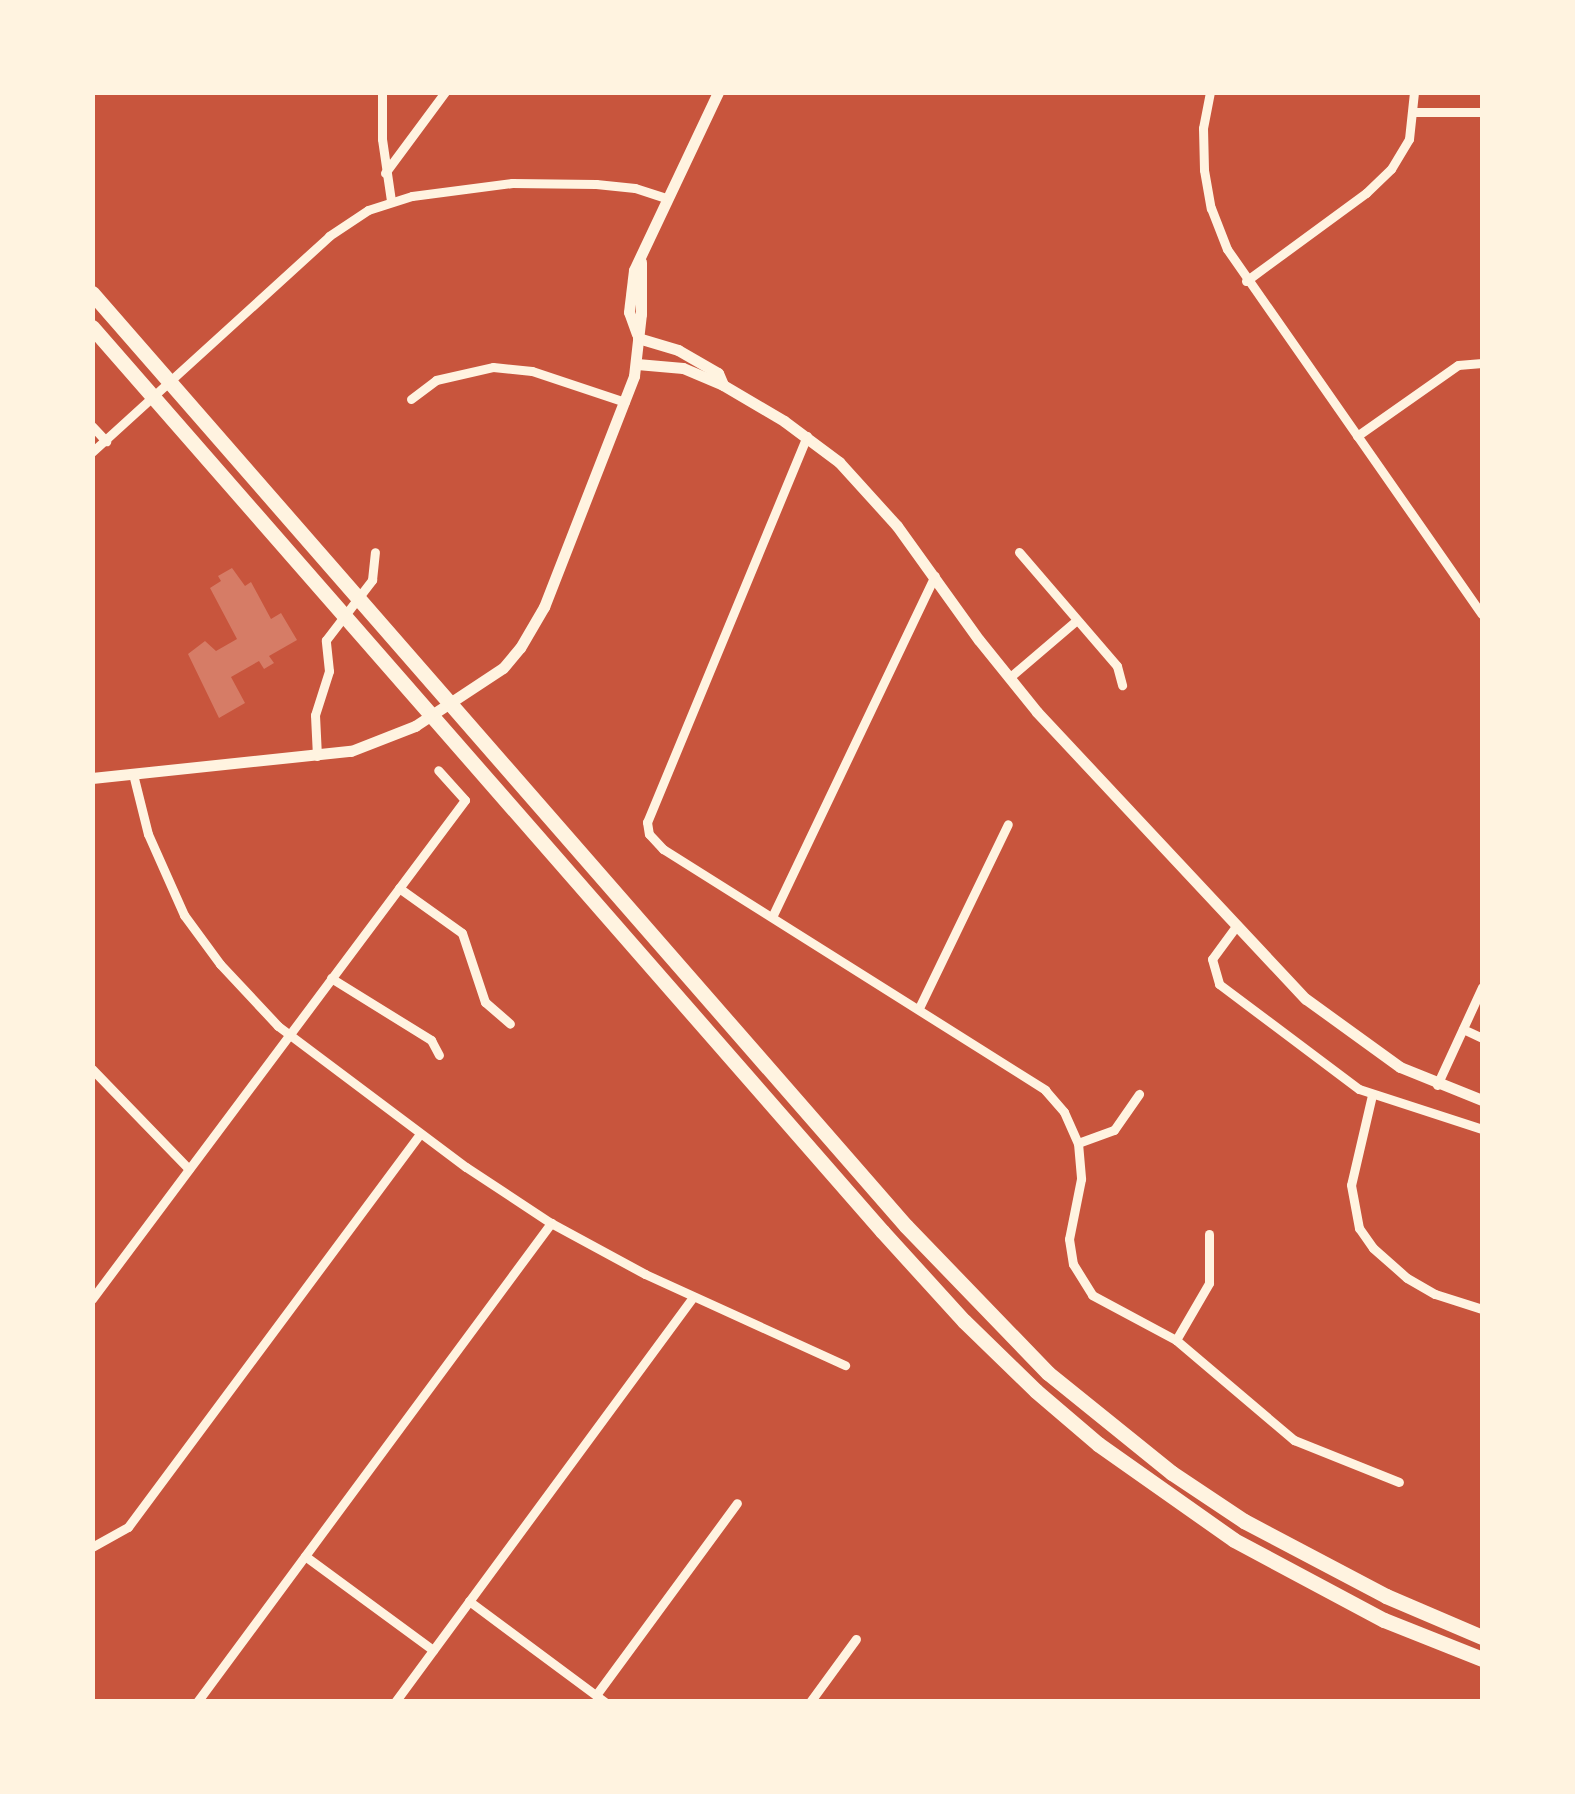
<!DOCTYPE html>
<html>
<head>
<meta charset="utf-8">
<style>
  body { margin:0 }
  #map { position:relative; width:1575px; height:1794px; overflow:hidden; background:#c8553d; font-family:"Fira Sans Condensed",sans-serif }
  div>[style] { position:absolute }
  .building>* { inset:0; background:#d67c66 }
  .minor>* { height:9px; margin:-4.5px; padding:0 4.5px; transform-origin:4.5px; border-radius:4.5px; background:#fff3e0 }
  .tertiary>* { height:11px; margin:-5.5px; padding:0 5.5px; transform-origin:5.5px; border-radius:5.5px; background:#fff3e0 }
  .trunk>* { height:15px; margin:-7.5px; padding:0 7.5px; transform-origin:7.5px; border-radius:7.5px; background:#fff3e0 }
  span { translate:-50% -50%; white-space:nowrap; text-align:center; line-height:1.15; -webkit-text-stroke:8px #fff3e0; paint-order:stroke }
  .frame { position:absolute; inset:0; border:95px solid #fff3e0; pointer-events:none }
</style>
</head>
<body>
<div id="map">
  <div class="building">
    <div style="clip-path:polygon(232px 568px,245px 586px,251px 582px,271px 619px,281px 613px,297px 640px,269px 656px,274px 663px,264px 669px,259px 661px,231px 677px,245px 703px,219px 718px,188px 654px,205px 641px,216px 651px,237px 639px,210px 588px,221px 581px,218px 576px)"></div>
  </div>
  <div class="minor">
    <div style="left:382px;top:92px;width:47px;rotate:90deg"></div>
    <div style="left:382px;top:139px;width:63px;rotate:81.7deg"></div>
    <div style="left:1210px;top:92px;width:37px;rotate:101deg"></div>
    <div style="left:1203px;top:128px;width:42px;rotate:88.6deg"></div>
    <div style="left:1204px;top:170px;width:39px;rotate:80deg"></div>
    <div style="left:1211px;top:208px;width:44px;rotate:68.7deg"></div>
    <div style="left:1227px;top:249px;width:445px;rotate:55.1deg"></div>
    <div style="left:1414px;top:112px;width:68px"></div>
    <div style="left:385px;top:173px;width:101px;rotate:-53.5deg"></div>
    <div style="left:1246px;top:281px;width:149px;rotate:-36.3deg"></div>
    <div style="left:1366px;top:193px;width:35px;rotate:-44deg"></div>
    <div style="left:1391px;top:169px;width:35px;rotate:-59deg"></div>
    <div style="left:1409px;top:139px;width:47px;rotate:-83.9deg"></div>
    <div style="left:411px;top:399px;width:31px;rotate:-37deg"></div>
    <div style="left:436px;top:380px;width:58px;rotate:-12.8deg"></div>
    <div style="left:493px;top:367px;width:39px;rotate:6deg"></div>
    <div style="left:532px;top:371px;width:98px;rotate:18.4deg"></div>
    <div style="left:92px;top:426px;width:21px;rotate:47deg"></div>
    <div style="left:807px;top:436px;width:418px;rotate:112.5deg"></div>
    <div style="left:647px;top:822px;width:12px;rotate:81deg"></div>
    <div style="left:649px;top:834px;width:21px;rotate:47deg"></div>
    <div style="left:663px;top:849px;width:452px;rotate:32.2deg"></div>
    <div style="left:1045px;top:1090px;width:29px;rotate:49deg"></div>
    <div style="left:1064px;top:1112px;width:34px;rotate:66deg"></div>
    <div style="left:1078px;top:1143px;width:36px;rotate:85deg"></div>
    <div style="left:1081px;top:1179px;width:61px;rotate:101.3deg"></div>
    <div style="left:1069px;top:1239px;width:25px;rotate:81deg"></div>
    <div style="left:1073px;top:1264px;width:36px;rotate:58deg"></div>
    <div style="left:1092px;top:1295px;width:95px;rotate:28.2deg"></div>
    <div style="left:1176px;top:1340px;width:155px;rotate:40.3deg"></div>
    <div style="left:1294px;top:1440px;width:113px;rotate:21.8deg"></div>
    <div style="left:1357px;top:436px;width:123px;rotate:-35.1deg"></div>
    <div style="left:1458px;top:365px;width:24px;rotate:-5deg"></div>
    <div style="left:92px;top:452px;width:321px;rotate:-42.3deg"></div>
    <div style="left:329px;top:236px;width:47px;rotate:-33.7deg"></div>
    <div style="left:368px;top:210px;width:46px;rotate:-17.7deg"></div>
    <div style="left:412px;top:196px;width:101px;rotate:-7.4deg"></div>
    <div style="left:512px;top:183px;width:84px;rotate:0.7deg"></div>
    <div style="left:596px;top:184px;width:39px;rotate:6deg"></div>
    <div style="left:635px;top:188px;width:32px;rotate:18deg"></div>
    <div style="left:1019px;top:552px;width:150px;rotate:49.3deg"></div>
    <div style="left:1117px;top:666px;width:20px;rotate:75deg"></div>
    <div style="left:1009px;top:678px;width:89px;rotate:-40.5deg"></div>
    <div style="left:317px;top:756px;width:41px;rotate:-92.8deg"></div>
    <div style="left:315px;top:715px;width:46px;rotate:-72.3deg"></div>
    <div style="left:329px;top:671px;width:31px;rotate:-96deg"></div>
    <div style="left:326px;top:640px;width:76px;rotate:-52.5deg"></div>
    <div style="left:372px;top:580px;width:28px;rotate:-84deg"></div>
    <div style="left:133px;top:774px;width:62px;rotate:76deg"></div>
    <div style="left:148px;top:834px;width:89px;rotate:66deg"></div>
    <div style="left:184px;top:915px;width:61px;rotate:53.7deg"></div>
    <div style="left:220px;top:964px;width:85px;rotate:46.9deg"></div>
    <div style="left:278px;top:1026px;width:235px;rotate:36.9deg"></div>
    <div style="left:466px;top:1167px;width:102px;rotate:33.4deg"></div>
    <div style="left:551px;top:1223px;width:107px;rotate:28.5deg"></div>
    <div style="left:645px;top:1274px;width:220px;rotate:24.5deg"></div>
    <div style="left:399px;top:888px;width:77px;rotate:35.5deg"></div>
    <div style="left:462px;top:933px;width:73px;rotate:71.6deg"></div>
    <div style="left:485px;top:1002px;width:33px;rotate:41deg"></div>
    <div style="left:772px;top:917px;width:378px;rotate:-64.5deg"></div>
    <div style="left:1237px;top:925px;width:42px;rotate:126.3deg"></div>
    <div style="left:1212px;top:959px;width:26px;rotate:74deg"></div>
    <div style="left:1219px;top:984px;width:175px;rotate:36.9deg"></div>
    <div style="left:1359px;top:1089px;width:129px;rotate:18deg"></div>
    <div style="left:331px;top:978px;width:118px;rotate:31.8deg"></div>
    <div style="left:431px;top:1040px;width:17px;rotate:62deg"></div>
    <div style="left:919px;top:1008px;width:204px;rotate:-64.2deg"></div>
    <div style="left:1463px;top:1029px;width:21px;rotate:25deg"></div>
    <div style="left:92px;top:1069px;width:139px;rotate:45.9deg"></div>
    <div style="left:1437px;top:1085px;width:108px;rotate:-65.3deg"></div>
    <div style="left:1372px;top:1095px;width:92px;rotate:103.1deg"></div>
    <div style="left:1351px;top:1185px;width:44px;rotate:79.5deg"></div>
    <div style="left:1359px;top:1228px;width:24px;rotate:55deg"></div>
    <div style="left:1373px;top:1248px;width:45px;rotate:41.4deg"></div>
    <div style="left:1407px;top:1278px;width:32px;rotate:30deg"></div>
    <div style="left:1435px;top:1294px;width:49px;rotate:17.7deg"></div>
    <div style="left:1078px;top:1143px;width:38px;rotate:-20deg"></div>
    <div style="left:1114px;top:1130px;width:44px;rotate:-55.2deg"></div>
    <div style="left:92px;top:1299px;width:623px;rotate:-53.22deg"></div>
    <div style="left:465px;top:800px;width:40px;rotate:-132deg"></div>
    <div style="left:1176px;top:1340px;width:66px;rotate:-59.9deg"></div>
    <div style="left:1209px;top:1283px;width:49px;rotate:-90deg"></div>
    <div style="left:92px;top:1547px;width:41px;rotate:-29.1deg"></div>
    <div style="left:128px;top:1527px;width:490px;rotate:-53.4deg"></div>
    <div style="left:305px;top:1556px;width:159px;rotate:36.3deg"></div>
    <div style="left:469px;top:1601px;width:169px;rotate:36.6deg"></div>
    <div style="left:596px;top:1695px;width:238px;rotate:-53.7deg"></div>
    <div style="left:197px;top:1702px;width:596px;rotate:-53.53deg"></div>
    <div style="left:395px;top:1702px;width:503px;rotate:-53.65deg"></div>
    <div style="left:810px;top:1702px;width:78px;rotate:-53.9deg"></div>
  </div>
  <div class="tertiary">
    <div style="left:637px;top:334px;width:23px;rotate:-110deg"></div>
    <div style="left:629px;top:312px;width:42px;rotate:-83.2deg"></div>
    <div style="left:634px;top:270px;width:197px;rotate:-64.7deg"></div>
    <div style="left:638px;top:338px;width:42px;rotate:16.7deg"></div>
    <div style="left:678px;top:350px;width:46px;rotate:29.9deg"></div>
    <div style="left:718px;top:373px;width:13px;rotate:67deg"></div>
    <div style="left:637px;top:364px;width:46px;rotate:5deg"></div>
    <div style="left:683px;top:368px;width:43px;rotate:23deg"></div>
    <div style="left:723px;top:385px;width:71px;rotate:30.5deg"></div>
    <div style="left:784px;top:421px;width:69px;rotate:36.7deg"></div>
    <div style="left:839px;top:462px;width:86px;rotate:47.8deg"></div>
    <div style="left:897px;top:526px;width:140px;rotate:54.3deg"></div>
    <div style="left:979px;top:640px;width:92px;rotate:51.1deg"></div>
    <div style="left:1037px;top:712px;width:393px;rotate:46.9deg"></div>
    <div style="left:1306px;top:999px;width:116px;rotate:35.9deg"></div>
    <div style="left:1400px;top:1067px;width:88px;rotate:21.9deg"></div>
    <div style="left:92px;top:778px;width:260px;rotate:-6deg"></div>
    <div style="left:351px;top:751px;width:69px;rotate:-21.3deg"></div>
    <div style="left:415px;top:726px;width:105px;rotate:-33.4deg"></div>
    <div style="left:503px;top:668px;width:26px;rotate:-50deg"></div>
    <div style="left:520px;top:648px;width:48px;rotate:-59.7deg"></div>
    <div style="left:544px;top:607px;width:248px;rotate:-68.7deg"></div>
    <div style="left:634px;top:376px;width:62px;rotate:-83.6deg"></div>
    <div style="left:641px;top:314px;width:52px;rotate:-90deg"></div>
  </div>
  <div class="trunk">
    <div style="left:92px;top:293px;width:1238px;rotate:48.9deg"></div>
    <div style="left:906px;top:1226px;width:204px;rotate:46deg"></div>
    <div style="left:1048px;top:1373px;width:159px;rotate:38.9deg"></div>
    <div style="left:1172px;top:1473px;width:87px;rotate:33.7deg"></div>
    <div style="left:1244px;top:1521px;width:161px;rotate:27.8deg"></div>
    <div style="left:1386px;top:1596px;width:104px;rotate:23.1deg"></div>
    <div style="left:92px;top:327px;width:1201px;rotate:48.85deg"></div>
    <div style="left:882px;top:1231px;width:122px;rotate:47.7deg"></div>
    <div style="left:964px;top:1321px;width:100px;rotate:44.2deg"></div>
    <div style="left:1036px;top:1391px;width:82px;rotate:40.5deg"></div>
    <div style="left:1098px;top:1444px;width:166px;rotate:35.2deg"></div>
    <div style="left:1234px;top:1540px;width:170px;rotate:28.1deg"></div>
    <div style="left:1384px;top:1620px;width:105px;rotate:21.7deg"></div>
  </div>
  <div class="frame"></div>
</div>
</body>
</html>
